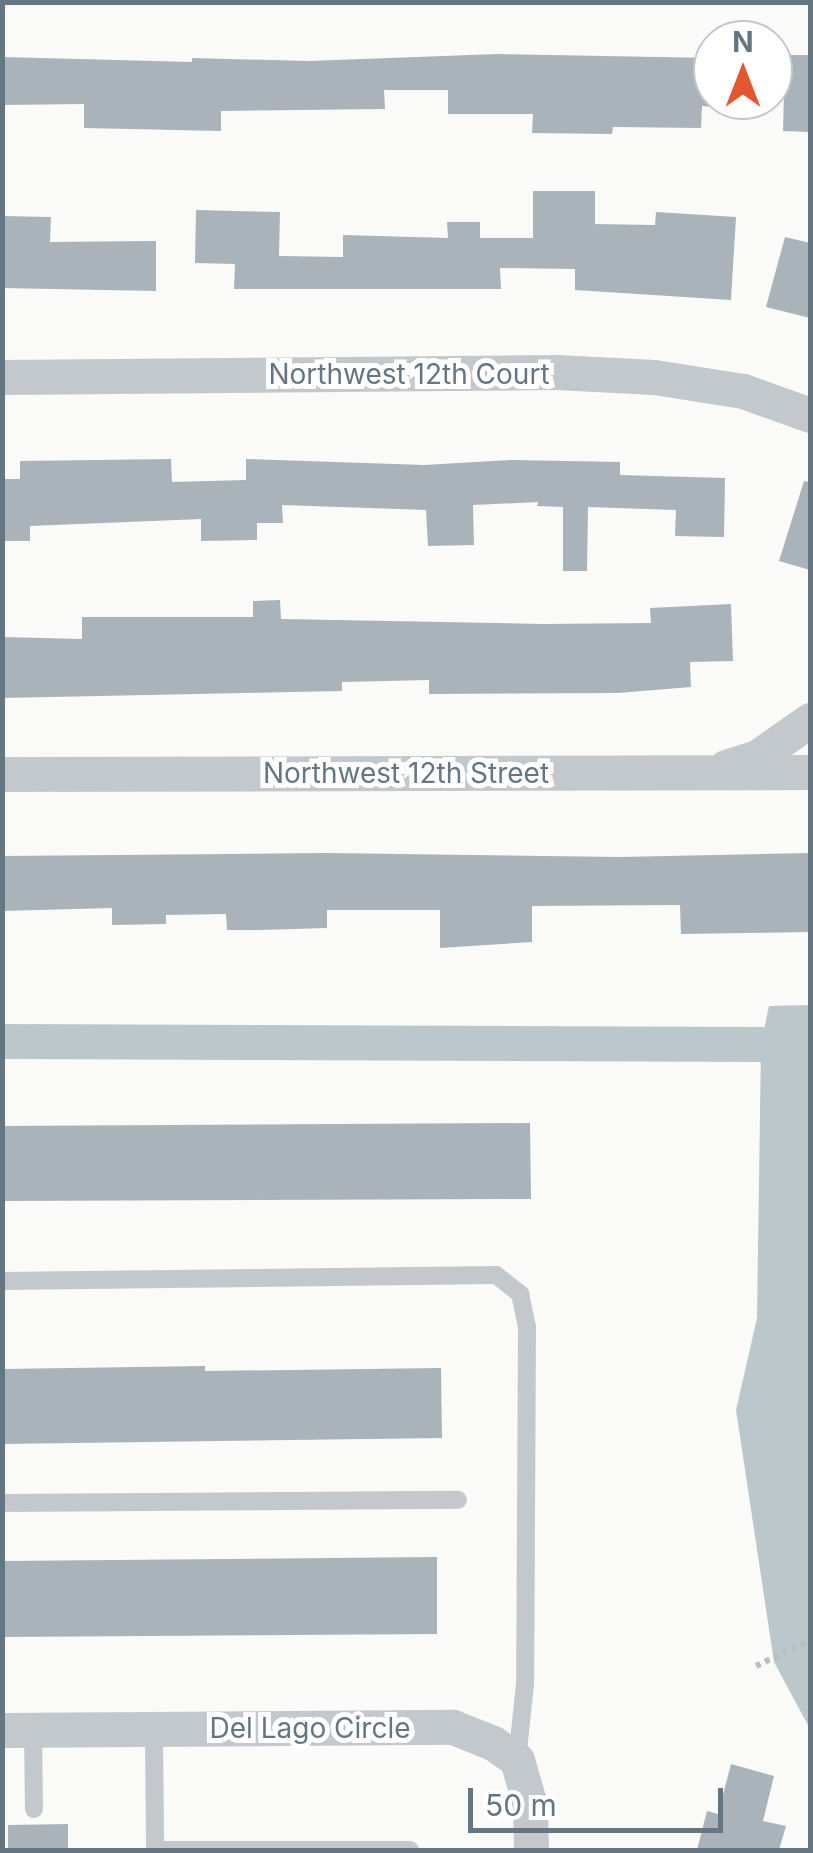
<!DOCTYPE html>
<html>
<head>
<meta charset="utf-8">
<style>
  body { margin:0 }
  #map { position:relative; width:813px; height:1853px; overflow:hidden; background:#fafaf8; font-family:Inter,sans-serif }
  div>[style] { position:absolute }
  .water>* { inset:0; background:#bbc7cb }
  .canal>* { height:35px; margin:-17.5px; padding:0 17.5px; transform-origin:17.5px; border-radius:17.5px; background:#bbc7cb }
  .building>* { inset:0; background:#aab3b9 }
  .path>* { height:6px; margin-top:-3px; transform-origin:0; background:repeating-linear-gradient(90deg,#bbbfc2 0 5px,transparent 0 10px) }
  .service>* { height:18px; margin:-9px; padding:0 9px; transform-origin:9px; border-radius:9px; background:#c3c8cc }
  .minor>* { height:35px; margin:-17.5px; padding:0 17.5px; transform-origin:17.5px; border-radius:17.5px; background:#c3c8cc }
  span { translate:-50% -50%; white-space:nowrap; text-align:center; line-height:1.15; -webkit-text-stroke:10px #fff; paint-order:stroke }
  .street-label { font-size:28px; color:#657683 }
  .frame { position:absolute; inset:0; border:5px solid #657683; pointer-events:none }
  .north { position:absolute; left:693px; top:20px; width:100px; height:100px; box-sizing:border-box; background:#fff; border:2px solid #c1c8cd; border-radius:50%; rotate:0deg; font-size:28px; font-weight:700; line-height:40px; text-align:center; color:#657683 }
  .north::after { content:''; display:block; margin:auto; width:35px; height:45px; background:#e4572e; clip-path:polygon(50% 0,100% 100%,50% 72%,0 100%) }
  .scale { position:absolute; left:468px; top:1788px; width:255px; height:45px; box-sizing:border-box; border:5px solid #657683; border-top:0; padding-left:12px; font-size:30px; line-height:35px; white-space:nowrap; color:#657683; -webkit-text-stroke:8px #fff; paint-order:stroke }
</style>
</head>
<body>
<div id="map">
  <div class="water">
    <div style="clip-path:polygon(810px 1005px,810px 1729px,774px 1662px,736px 1410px,757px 1318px,761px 1044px,769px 1006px)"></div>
  </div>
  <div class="canal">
    <div style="left:2px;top:1041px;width:759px;rotate:0.23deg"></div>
  </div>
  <div class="building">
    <div style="clip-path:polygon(497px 54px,713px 58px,713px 107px,702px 106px,701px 128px,613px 127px,612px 134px,532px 133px,533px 114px,448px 114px,448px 90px,384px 90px,385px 109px,221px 111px,221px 131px,84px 128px,84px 104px,2px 105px,2px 57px,192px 62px,192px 58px,309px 61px)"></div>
    <div style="clip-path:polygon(785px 55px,810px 55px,810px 132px,783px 131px)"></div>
    <div style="clip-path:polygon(533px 191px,595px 191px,595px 224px,655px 225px,656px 212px,736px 217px,731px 300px,575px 290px,575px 269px,500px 268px,501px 289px,234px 289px,235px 264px,195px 263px,196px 210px,280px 212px,279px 256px,343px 257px,343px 235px,448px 238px,447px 222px,480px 222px,480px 238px,533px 238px)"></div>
    <div style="clip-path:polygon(2px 216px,51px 217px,50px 242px,156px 241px,156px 291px,2px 288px)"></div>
    <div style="clip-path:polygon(785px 237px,810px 243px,810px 318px,766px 307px)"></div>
    <div style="clip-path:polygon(171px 459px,172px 482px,246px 480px,246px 459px,424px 465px,512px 460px,620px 462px,620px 475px,725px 478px,724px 537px,675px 536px,676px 510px,588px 507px,587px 571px,563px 571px,563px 507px,537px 506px,538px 502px,473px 505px,474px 545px,428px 546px,426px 510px,282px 505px,283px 523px,257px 523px,257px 540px,201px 541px,201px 519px,30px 526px,30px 541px,2px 541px,2px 479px,20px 479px,20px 461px)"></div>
    <div style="clip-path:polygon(804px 481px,810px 482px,810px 570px,779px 561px)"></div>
    <div style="clip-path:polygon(280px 600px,281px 619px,543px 624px,651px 623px,650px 608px,731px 604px,733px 661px,690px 662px,691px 687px,618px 693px,429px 694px,429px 680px,342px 682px,342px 691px,2px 698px,2px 637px,82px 639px,82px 617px,253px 617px,253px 601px)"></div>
    <div style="clip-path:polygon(326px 853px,619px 857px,810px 853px,810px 932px,681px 934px,680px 905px,532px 906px,532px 942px,440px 948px,440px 910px,327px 910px,327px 928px,261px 930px,227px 930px,226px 914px,166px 915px,166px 924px,112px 925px,112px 908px,2px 911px,2px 856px)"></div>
    <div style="clip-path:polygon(530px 1123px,531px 1199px,2px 1201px,2px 1126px)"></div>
    <div style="clip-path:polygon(205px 1366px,205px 1371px,441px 1368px,442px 1438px,2px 1444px,2px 1369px)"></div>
    <div style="clip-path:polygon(437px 1557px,437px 1634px,2px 1637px,2px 1561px)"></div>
    <div style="clip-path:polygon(731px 1764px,774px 1776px,763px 1821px,786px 1826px,779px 1850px,697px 1850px,707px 1811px,718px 1814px)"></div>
    <div style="clip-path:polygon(68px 1824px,68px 1850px,8px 1850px,8px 1825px)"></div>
  </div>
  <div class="path">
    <div style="left:756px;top:1666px;width:60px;rotate:-25.7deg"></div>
  </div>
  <div class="service">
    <div style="left:2px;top:1281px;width:494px;rotate:-0.7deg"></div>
    <div style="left:496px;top:1275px;width:31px;rotate:38deg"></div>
    <div style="left:520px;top:1294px;width:34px;rotate:78deg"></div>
    <div style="left:527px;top:1327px;width:357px;rotate:90.3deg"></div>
    <div style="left:525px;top:1684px;width:76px;rotate:96deg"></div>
    <div style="left:2px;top:1503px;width:456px;rotate:-0.4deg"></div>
    <div style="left:33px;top:1730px;width:79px;rotate:89.3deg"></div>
    <div style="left:154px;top:1730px;width:120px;rotate:89.5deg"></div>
    <div style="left:155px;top:1850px;width:255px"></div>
  </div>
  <div class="minor">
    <div style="left:2px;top:377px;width:554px;rotate:-0.52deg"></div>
    <div style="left:556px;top:372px;width:98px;rotate:2.9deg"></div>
    <div style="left:654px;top:377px;width:90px;rotate:8.9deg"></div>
    <div style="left:743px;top:391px;width:71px;rotate:19.7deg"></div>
    <div style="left:726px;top:767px;width:33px;rotate:-18deg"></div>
    <div style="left:757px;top:757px;width:65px;rotate:-34.9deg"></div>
    <div style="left:2px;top:774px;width:808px;rotate:-0.14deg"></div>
    <div style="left:2px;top:1730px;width:451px;rotate:-0.4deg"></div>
    <div style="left:453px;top:1727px;width:43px;rotate:21.8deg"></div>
    <div style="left:493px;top:1743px;width:29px;rotate:35deg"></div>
    <div style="left:517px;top:1760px;width:47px;rotate:73.9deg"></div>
    <div style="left:530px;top:1805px;width:45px;rotate:88.7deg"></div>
  </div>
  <div class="street-label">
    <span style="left:409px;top:374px">Northwest 12th Court</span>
    <span style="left:406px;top:773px">Northwest 12th Street</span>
    <span style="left:310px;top:1728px">Del Lago Circle</span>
  </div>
  <div class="frame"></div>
  <div class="north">N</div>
  <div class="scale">50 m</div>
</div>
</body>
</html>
